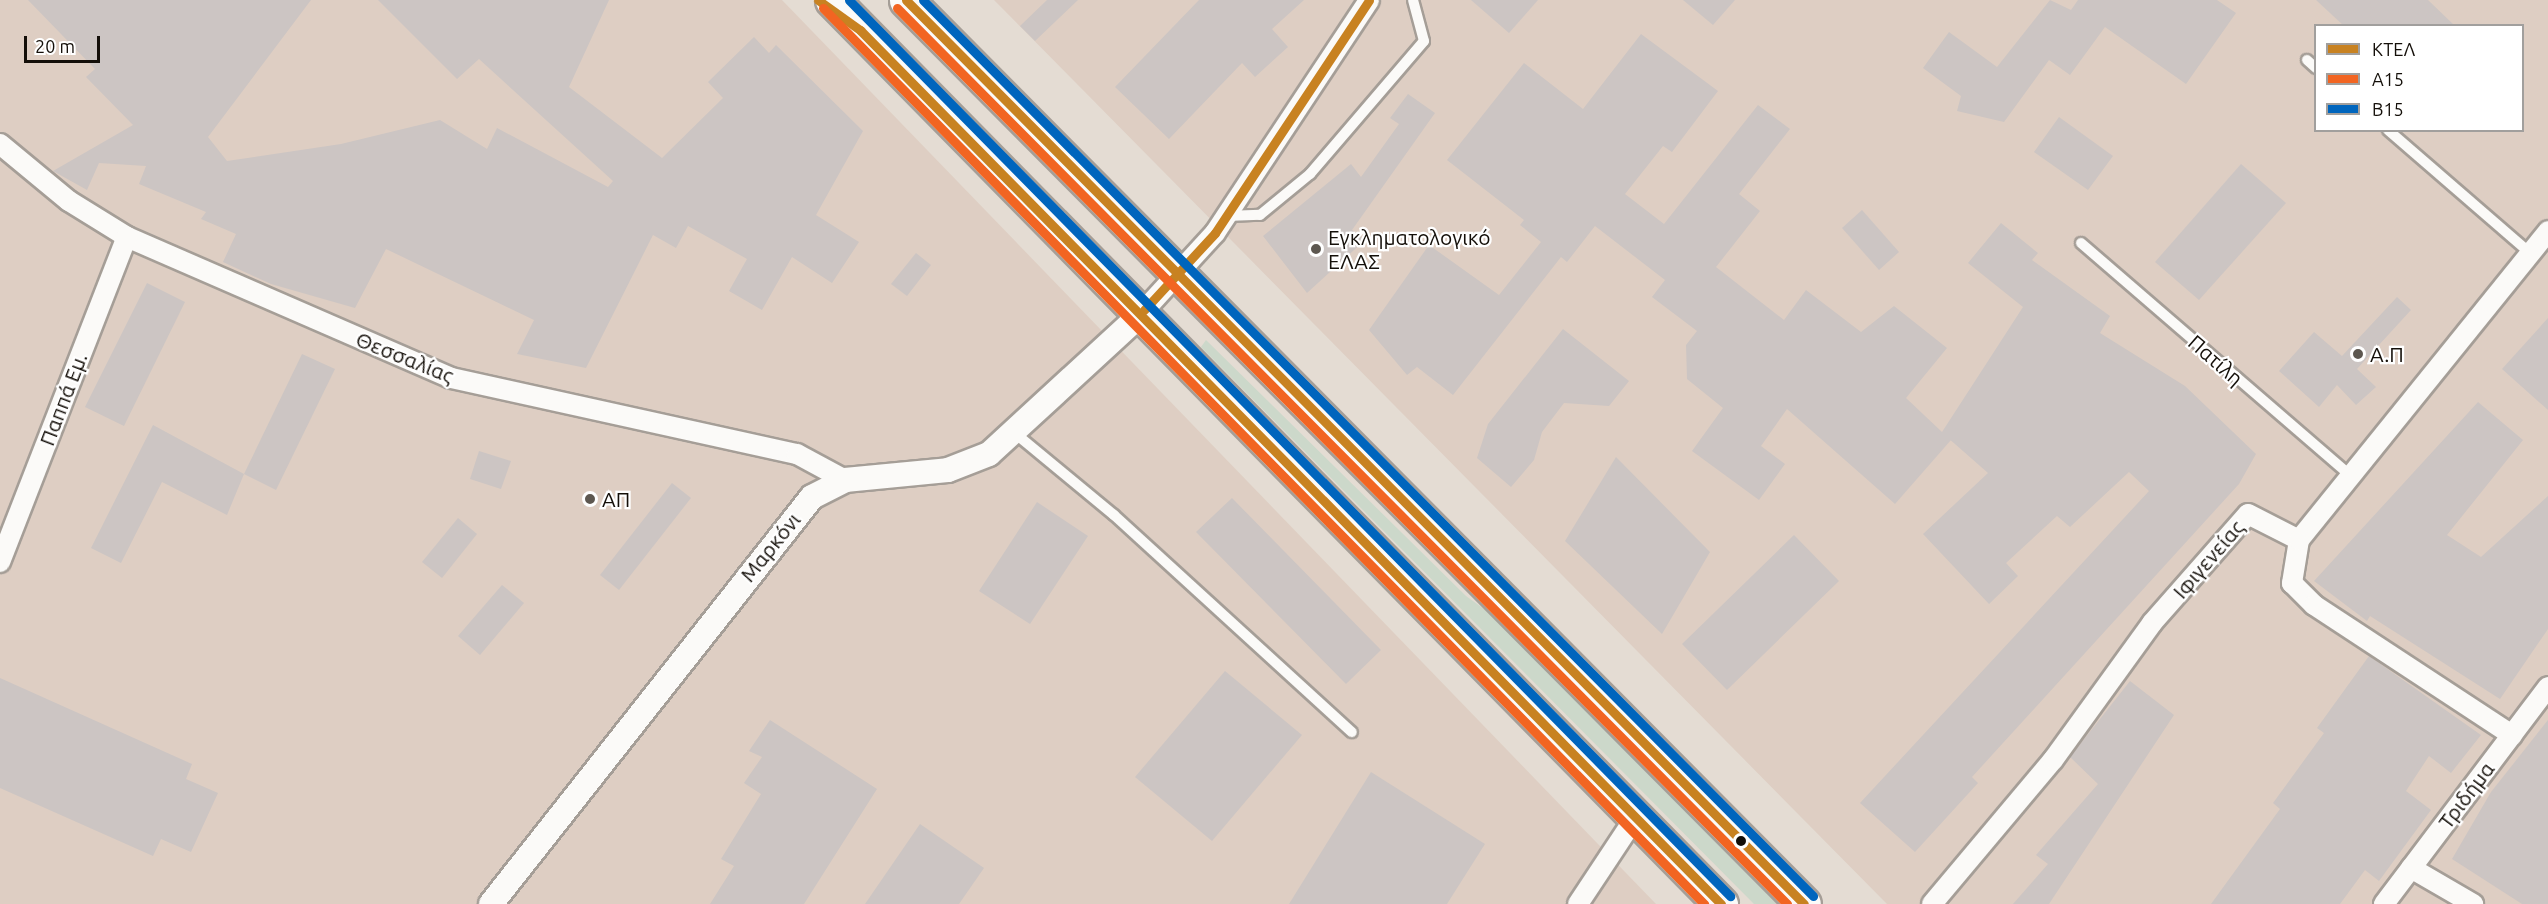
<!DOCTYPE html>
<html>
<head>
<meta charset="utf-8">
<style>
  body { margin:0 }
  #map { position:relative; width:2548px; height:904px; overflow:hidden; background:#e4dcd3; font-family:Ubuntu,sans-serif }
  div>[style] { position:absolute }
  .industrial>* { inset:0; background:#decec3 }
  .green>* { inset:0; background:#ccd8ca }
  .building>* { inset:0; background:#ccc5c3 }
  .roads { filter:drop-shadow(2px 0 #a59e97) drop-shadow(-2px 0 #a59e97) drop-shadow(0 2px #a59e97) drop-shadow(0 -2px #a59e97) }
  .service>* { height:10px; margin:-5px; padding:0 5px; transform-origin:5px; border-radius:5px; background:#fbfaf8 }
  .minor>* { height:20px; margin:-10px; padding:0 10px; transform-origin:10px; border-radius:10px; background:#fbfaf8 }
  .tertiary>* { height:24px; margin:-12px; padding:0 12px; transform-origin:12px; border-radius:12px; background:#fbfaf8 }
  .trunk>* { height:33px; margin:-16.5px; padding:0 16.5px; transform-origin:16.5px; border-radius:16.5px; background:#fbfaf8 }
  .bus-1>* { height:9px; margin:-4.5px; padding:0 4.5px; transform-origin:4.5px; border-radius:4.5px; background:#c88221 }
  .bus-2>* { height:9px; margin:-4.5px; padding:0 4.5px; transform-origin:4.5px; border-radius:4.5px; background:#f26522 }
  .bus-3>* { height:9px; margin:-4.5px; padding:0 4.5px; transform-origin:4.5px; border-radius:4.5px; background:#0065bd }
  .dots>* { width:16px; height:16px; translate:-50% -50%; box-sizing:border-box; border:3px solid #fff; border-radius:50% }
  span { translate:-50% -50%; white-space:nowrap; text-align:center; line-height:1.15; -webkit-text-stroke:4.5px #fff; paint-order:stroke }
  .poi-label { font-size:21px; color:#140f09 }
  .left { translate:0 -50%; text-align:left }
  .street-label { font-size:21px; color:#140f09 }
  .legend { position:absolute; left:2314px; top:24px; width:210px; height:108px; box-sizing:border-box; background:#fff; border:2px solid #a19f9d; margin:0; padding:8px 10px; list-style:none; font-size:18px; color:#140f09 }
  .legend li { display:flex; align-items:center; gap:12px; height:30px }
  .legend b { width:30px; border:2px solid #a19f9d }
  .scale { position:absolute; left:24px; top:36px; width:76px; height:27px; box-sizing:border-box; border:3px solid #140f09; border-top:0; padding-left:8px; font-size:18px; line-height:21px; white-space:nowrap; color:#140f09; -webkit-text-stroke:4px #fff; paint-order:stroke }
</style>
</head>
<body>
<div id="map">
  <div class="industrial">
    <div style="clip-path:polygon(0 0,782px 0,1656px 904px,0 904px)"></div>
    <div style="clip-path:polygon(evenodd,994px 0,2548px 0,2548px 904px,1887px 904px,994px 0,2316px 26px,2522px 26px,2522px 130px,2316px 130px,2316px 26px)"></div>
  </div>
  <div class="green">
    <div style="clip-path:polygon(1206px 340px,1466px 596px,1498px 619px,1782px 904px,1754px 904px,1201px 347px)"></div>
  </div>
  <div class="building">
    <div style="clip-path:polygon(28px 0,311px 0,208px 137px,227px 161px,341px 144px,440px 120px,487px 149px,497px 128px,608px 187px,613px 181px,479px 59px,457px 79px,378px 0,609px 0,569px 87px,662px 158px,723px 98px,708px 82px,754px 37px,769px 53px,776px 45px,863px 131px,816px 215px,859px 242px,832px 283px,792px 257px,762px 310px,729px 291px,747px 259px,688px 226px,676px 248px,653px 235px,586px 368px,517px 354px,534px 320px,386px 249px,355px 308px,271px 284px,223px 262px,236px 234px,201px 219px,206px 212px,139px 184px,146px 166px,99px 163px,87px 190px,53px 171px,133px 125px,86px 77px,95px 69px)"></div>
    <div style="clip-path:polygon(1047px 0,1078px 0,1035px 41px,1020px 26px)"></div>
    <div style="clip-path:polygon(1199px 0,1304px 0,1272px 29px,1288px 47px,1255px 77px,1242px 63px,1169px 139px,1115px 87px)"></div>
    <div style="clip-path:polygon(1471px 0,1538px 0,1509px 33px)"></div>
    <div style="clip-path:polygon(1683px 0,1735px 0,1713px 25px)"></div>
    <div style="clip-path:polygon(2050px 0,2071px 10px,2078px 0,2217px 0,2236px 13px,2186px 84px,2105px 27px,2070px 75px,2049px 60px,2004px 122px,1957px 111px,1961px 96px,1923px 68px,1949px 32px,1997px 67px)"></div>
    <div style="clip-path:polygon(2316px 0,2428px 0,2455px 26px,2344px 26px)"></div>
    <div style="clip-path:polygon(1641px 34px,1718px 91px,1672px 152px,1663px 146px,1625px 194px,1664px 224px,1758px 105px,1790px 129px,1739px 194px,1760px 211px,1716px 267px,1784px 320px,1806px 290px,1861px 332px,1894px 306px,1947px 348px,1906px 398px,1942px 432px,2023px 307px,1968px 263px,2001px 223px,2038px 253px,2032px 260px,2110px 316px,2100px 333px,2185px 386px,2256px 454px,2239px 484px,1972px 777px,1978px 783px,1915px 852px,1860px 803px,2149px 491px,2129px 472px,2070px 527px,2057px 516px,2006px 563px,2018px 576px,1989px 604px,1923px 534px,1988px 473px,1947px 437px,1951px 440px,1895px 504px,1787px 409px,1761px 446px,1785px 464px,1759px 500px,1692px 451px,1723px 408px,1687px 379px,1686px 345px,1697px 331px,1652px 297px,1665px 280px,1595px 226px,1567px 262px,1561px 257px,1453px 395px,1417px 367px,1407px 375px,1369px 330px,1429px 245px,1499px 295px,1541px 242px,1520px 225px,1524px 220px,1447px 160px,1524px 63px,1583px 109px)"></div>
    <div style="clip-path:polygon(1408px 94px,1435px 113px,1352px 230px,1365px 240px,1307px 293px,1263px 236px,1351px 164px,1361px 177px,1399px 124px,1390px 118px)"></div>
    <div style="clip-path:polygon(2059px 117px,2113px 156px,2088px 190px,2034px 152px)"></div>
    <div style="clip-path:polygon(2241px 164px,2286px 203px,2199px 300px,2155px 262px)"></div>
    <div style="clip-path:polygon(1862px 210px,1899px 252px,1879px 270px,1842px 228px)"></div>
    <div style="clip-path:polygon(916px 253px,931px 265px,907px 296px,891px 284px)"></div>
    <div style="clip-path:polygon(147px 283px,185px 302px,124px 426px,85px 407px)"></div>
    <div style="clip-path:polygon(2397px 297px,2411px 310px,2357px 369px,2376px 387px,2356px 405px,2337px 385px,2319px 407px,2279px 371px,2314px 332px,2342px 356px)"></div>
    <div style="clip-path:polygon(2548px 318px,2548px 410px,2502px 369px)"></div>
    <div style="clip-path:polygon(1563px 329px,1629px 381px,1609px 406px,1564px 403px,1542px 432px,1534px 460px,1511px 487px,1477px 458px,1488px 424px)"></div>
    <div style="clip-path:polygon(302px 354px,335px 369px,276px 490px,244px 474px)"></div>
    <div style="clip-path:polygon(2478px 402px,2523px 440px,2447px 535px,2481px 557px,2548px 496px,2548px 629px,2500px 699px,2370px 616px,2367px 621px,2314px 581px)"></div>
    <div style="clip-path:polygon(153px 425px,244px 474px,227px 515px,162px 482px,121px 563px,91px 548px)"></div>
    <div style="clip-path:polygon(479px 451px,511px 461px,501px 489px,470px 479px)"></div>
    <div style="clip-path:polygon(1616px 457px,1710px 552px,1662px 634px,1565px 541px)"></div>
    <div style="clip-path:polygon(672px 483px,691px 498px,619px 590px,600px 575px)"></div>
    <div style="clip-path:polygon(1232px 498px,1381px 650px,1346px 684px,1196px 532px)"></div>
    <div style="clip-path:polygon(1037px 502px,1088px 536px,1030px 624px,979px 591px)"></div>
    <div style="clip-path:polygon(458px 518px,477px 534px,442px 578px,422px 562px)"></div>
    <div style="clip-path:polygon(1794px 535px,1839px 581px,1727px 690px,1682px 644px)"></div>
    <div style="clip-path:polygon(502px 585px,524px 603px,480px 655px,458px 636px)"></div>
    <div style="clip-path:polygon(2369px 656px,2481px 735px,2451px 773px,2429px 756px,2406px 791px,2431px 810px,2379px 881px,2365px 870px,2340px 904px,2211px 904px,2280px 809px,2273px 803px,2324px 733px,2317px 728px)"></div>
    <div style="clip-path:polygon(1225px 671px,1302px 735px,1212px 841px,1135px 777px)"></div>
    <div style="clip-path:polygon(0 678px,192px 764px,186px 779px,218px 793px,191px 852px,161px 839px,153px 856px,0 788px)"></div>
    <div style="clip-path:polygon(2130px 681px,2174px 715px,2049px 904px,2013px 904px,2048px 864px,2036px 855px,2098px 784px,2070px 757px)"></div>
    <div style="clip-path:polygon(770px 720px,877px 789px,804px 904px,710px 904px,734px 866px,721px 859px,761px 794px,744px 783px,762px 757px,749px 751px)"></div>
    <div style="clip-path:polygon(2548px 720px,2548px 904px,2522px 904px,2452px 859px,2491px 792px)"></div>
    <div style="clip-path:polygon(1371px 772px,1485px 844px,1447px 904px,1289px 904px)"></div>
    <div style="clip-path:polygon(920px 824px,984px 868px,959px 904px,865px 904px)"></div>
  </div>
  <div class="roads">
    <div class="service">
      <div style="left:2307px;top:60px;width:12px;rotate:42deg"></div>
      <div style="left:2388px;top:130px;width:186px;rotate:40.9deg"></div>
      <div style="left:1226px;top:216px;width:34px;rotate:-2deg"></div>
      <div style="left:1260px;top:215px;width:65px;rotate:-39.4deg"></div>
      <div style="left:1310px;top:174px;width:175px;rotate:-49.4deg"></div>
      <div style="left:1424px;top:41px;width:42px;rotate:-105deg"></div>
      <div style="left:2081px;top:243px;width:357px;rotate:40.8deg"></div>
      <div style="left:1016px;top:434px;width:127px;rotate:39.6deg"></div>
      <div style="left:1114px;top:515px;width:322px;rotate:42.4deg"></div>
    </div>
    <div class="minor">
      <div style="left:0;top:144px;width:89px;rotate:39.6deg"></div>
      <div style="left:69px;top:201px;width:68px;rotate:31.8deg"></div>
      <div style="left:127px;top:237px;width:353px;rotate:23.5deg"></div>
      <div style="left:451px;top:378px;width:354px;rotate:12.4deg"></div>
      <div style="left:797px;top:454px;width:55px;rotate:28.4deg"></div>
      <div style="left:1138px;top:317px;width:114px;rotate:-47.5deg"></div>
      <div style="left:1215px;top:233px;width:279px;rotate:-56.5deg"></div>
      <div style="left:2299px;top:540px;width:44px;rotate:99.2deg"></div>
      <div style="left:2292px;top:583px;width:31px;rotate:45deg"></div>
      <div style="left:2314px;top:605px;width:237px;rotate:33.3deg"></div>
      <div style="left:0;top:562px;width:349px;rotate:-68.7deg"></div>
      <div style="left:2411px;top:868px;width:72px;rotate:30.1deg"></div>
      <div style="left:1578px;top:904px;width:103px;rotate:-56.5deg"></div>
      <div style="left:1932px;top:904px;width:188px;rotate:-50deg"></div>
      <div style="left:2053px;top:760px;width:169px;rotate:-54.1deg"></div>
      <div style="left:2152px;top:623px;width:145px;rotate:-48.6deg"></div>
      <div style="left:2248px;top:514px;width:57px;rotate:27deg"></div>
      <div style="left:2299px;top:540px;width:397px;rotate:-51.1deg"></div>
      <div style="left:2384px;top:904px;width:272px;rotate:-52.9deg"></div>
    </div>
    <div class="tertiary">
      <div style="left:491px;top:904px;width:518px;rotate:-51.74deg"></div>
      <div style="left:812px;top:497px;width:37px;rotate:-27deg"></div>
      <div style="left:845px;top:480px;width:103px;rotate:-5.5deg"></div>
      <div style="left:948px;top:470px;width:44px;rotate:-21.3deg"></div>
      <div style="left:989px;top:454px;width:202px;rotate:-42.6deg"></div>
    </div>
    <div class="trunk">
      <div style="left:832px;top:0;width:1268px;rotate:45.48deg"></div>
      <div style="left:906px;top:0;width:1274px;rotate:45.19deg"></div>
    </div>
  </div>
  <div class="bus-1">
    <div style="left:818px;top:0;width:52px;rotate:35.5deg"></div>
    <div style="left:860px;top:30px;width:1227px;rotate:45.43deg"></div>
    <div style="left:906px;top:0;width:1274px;rotate:45.19deg"></div>
    <div style="left:1144px;top:310px;width:105px;rotate:-47.3deg"></div>
    <div style="left:1215px;top:233px;width:279px;rotate:-56.5deg"></div>
  </div>
  <div class="bus-2">
    <div style="left:823px;top:8px;width:1257px;rotate:45.48deg"></div>
    <div style="left:897px;top:8px;width:1263px;rotate:45.19deg"></div>
  </div>
  <div class="bus-3">
    <div style="left:849px;top:0;width:1257px;rotate:45.48deg"></div>
    <div style="left:923px;top:0;width:1263px;rotate:45.19deg"></div>
  </div>
  <div class="dots">
    <div style="left:1316px;top:249px;background:#5d5750"></div>
    <div style="left:2358px;top:354px;background:#5d5750"></div>
    <div style="left:590px;top:499px;background:#5d5750"></div>
    <div style="left:1741px;top:841px;background:#140f09"></div>
  </div>
  <div class="poi-label">
    <span class="left" style="left:1328px;top:249px">Εγκληματολογικό<br>ΕΛΑΣ</span>
    <span class="left" style="left:2370px;top:354px">Α.Π</span>
    <span class="left" style="left:602px;top:499px">ΑΠ</span>
  </div>
  <div class="street-label">
    <span style="left:405px;top:357px;rotate:22deg">Θεσσαλίας</span>
    <span style="left:2216px;top:360px;rotate:41deg">Πατίλη</span>
    <span style="left:63px;top:399px;rotate:-69deg">Παππά Εμ.</span>
    <span style="left:770px;top:547px;rotate:-51deg">Μαρκόνι</span>
    <span style="left:2208px;top:559px;rotate:-49deg">Ιφιγενείας</span>
    <span style="left:2466px;top:795px;rotate:-53deg">Τριδήμα</span>
  </div>
  <ul class="legend">
  <li><b style="height:8px;background:#c88221"></b>ΚΤΕΛ</li>
  <li><b style="height:8px;background:#f26522"></b>Α15</li>
  <li><b style="height:8px;background:#0065bd"></b>Β15</li>
  </ul>
  <div class="scale">20 m</div>
</div>
</body>
</html>
